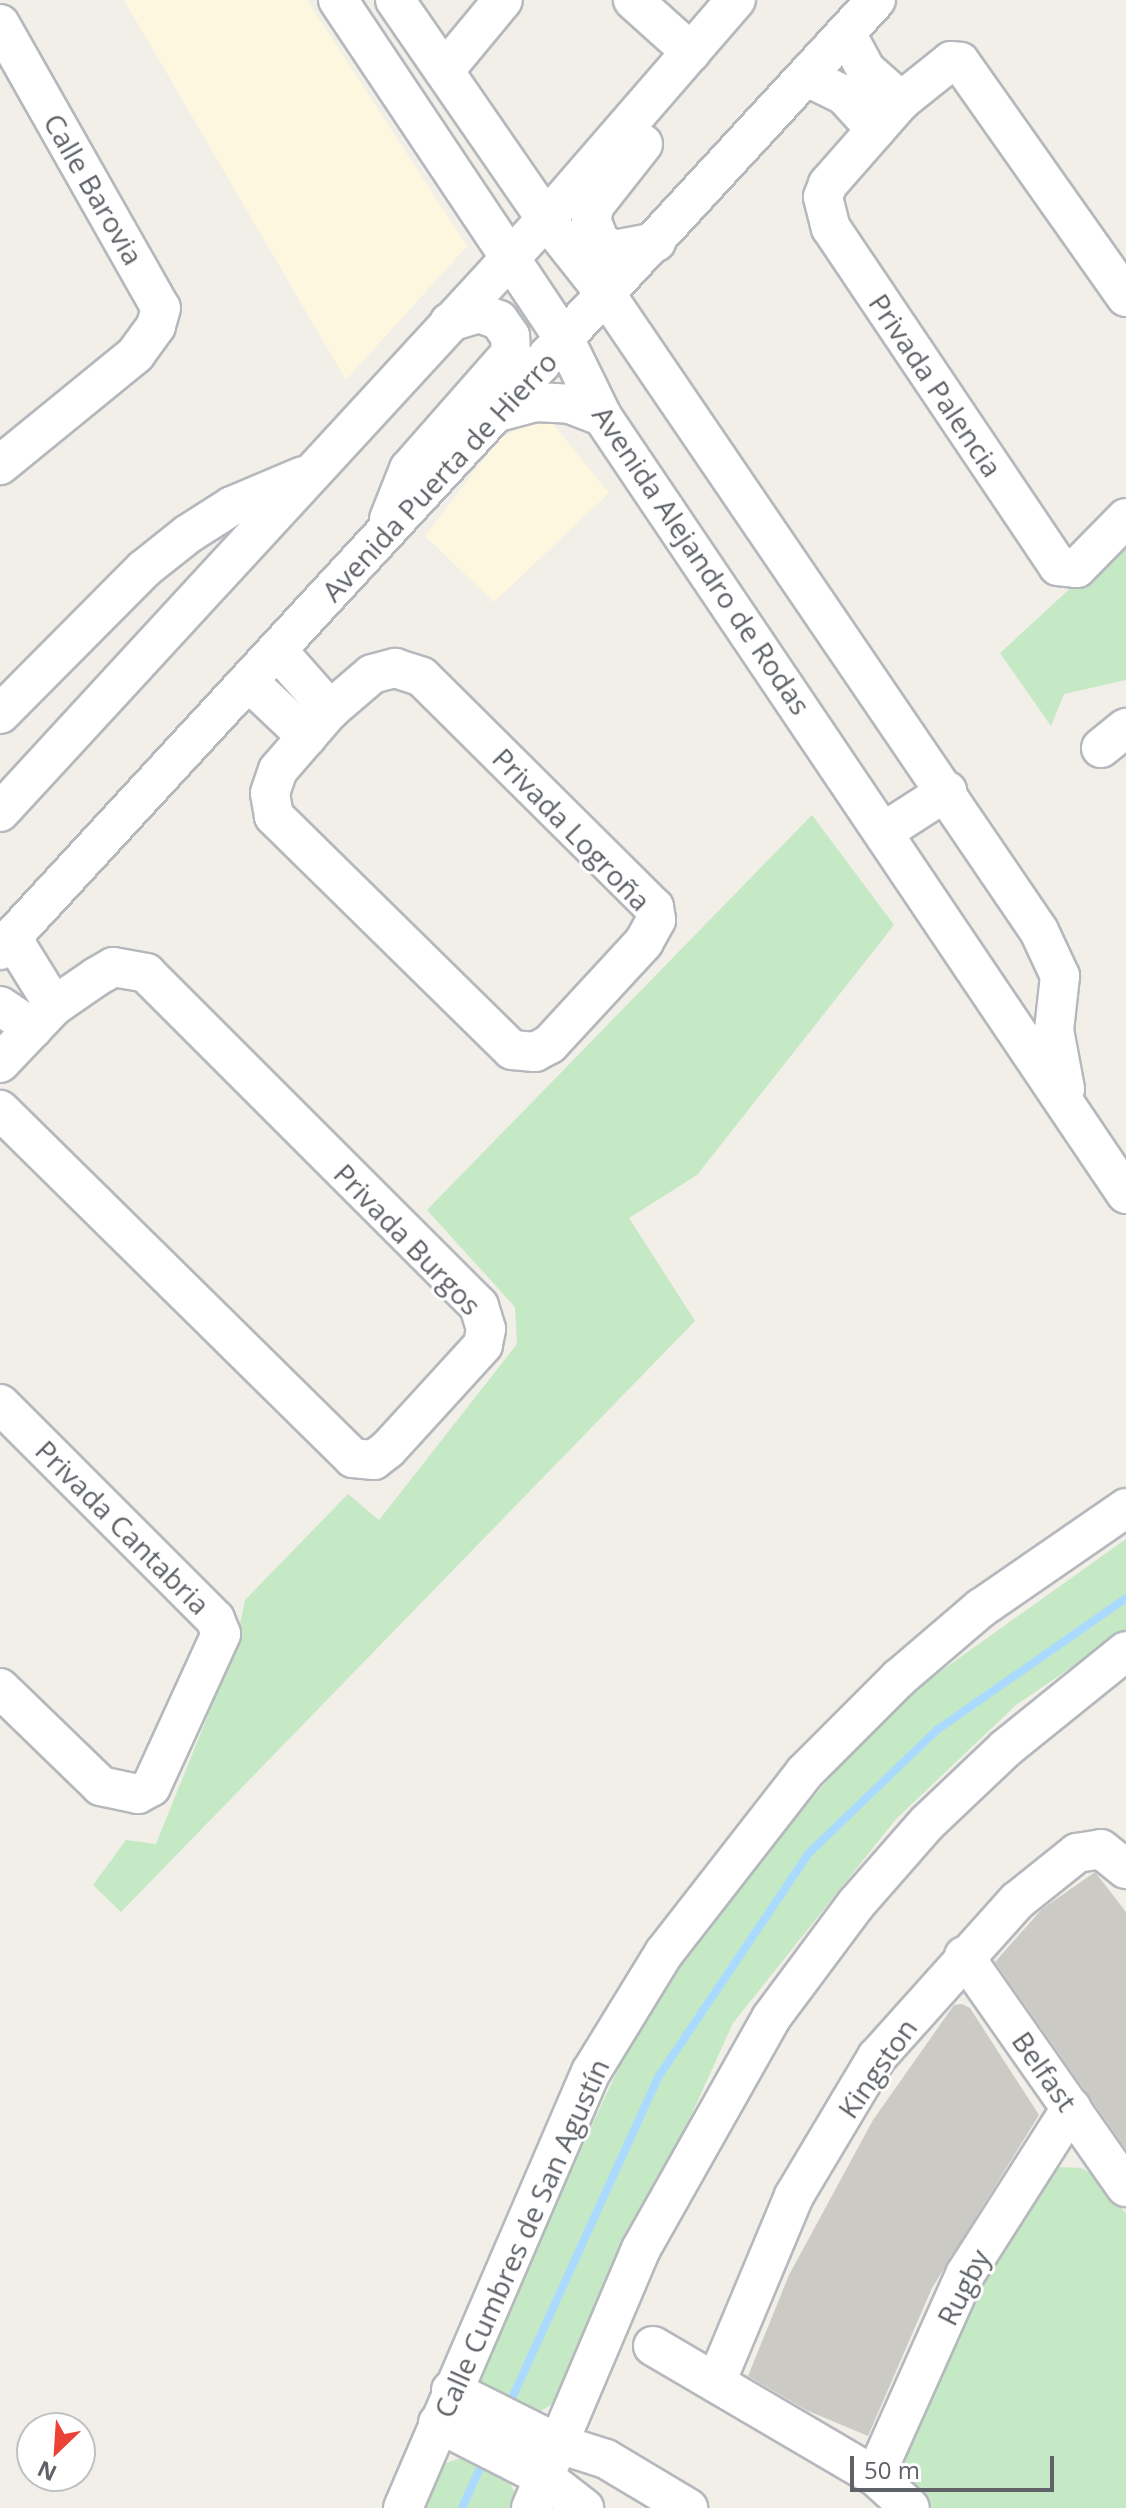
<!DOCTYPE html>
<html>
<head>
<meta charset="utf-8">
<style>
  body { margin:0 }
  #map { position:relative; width:1126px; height:2508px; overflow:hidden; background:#f1efe8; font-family:"Open Sans",sans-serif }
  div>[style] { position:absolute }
  .commercial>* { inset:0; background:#fef7e0 }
  .green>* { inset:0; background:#c5e8c5 }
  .stream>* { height:8px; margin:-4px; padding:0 4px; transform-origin:4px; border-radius:4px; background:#aadaff }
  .building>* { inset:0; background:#cccac5 }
  .roads { filter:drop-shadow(2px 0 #b5b8bc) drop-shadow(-2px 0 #b5b8bc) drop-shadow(0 2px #b5b8bc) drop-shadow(0 -2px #b5b8bc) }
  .minor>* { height:38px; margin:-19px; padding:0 19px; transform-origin:19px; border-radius:19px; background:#fff }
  span { translate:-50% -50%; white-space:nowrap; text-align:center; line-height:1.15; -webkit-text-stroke:6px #fff; paint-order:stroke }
  .street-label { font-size:28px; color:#5f6368 }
  .north { position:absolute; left:16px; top:2412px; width:80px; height:80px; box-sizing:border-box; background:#fff; border:2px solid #bfc1c3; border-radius:50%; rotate:205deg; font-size:22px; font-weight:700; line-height:32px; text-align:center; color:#5f6368 }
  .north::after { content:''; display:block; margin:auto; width:28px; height:36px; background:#ea4335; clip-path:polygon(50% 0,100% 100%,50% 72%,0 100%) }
  .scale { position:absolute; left:850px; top:2456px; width:204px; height:36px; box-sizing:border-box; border:4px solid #5f6368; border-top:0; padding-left:10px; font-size:24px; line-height:28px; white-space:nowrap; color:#5f6368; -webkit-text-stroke:6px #fff; paint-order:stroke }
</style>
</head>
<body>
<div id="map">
  <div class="commercial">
    <div style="clip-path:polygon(124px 0,307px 0,467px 246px,346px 380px)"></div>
    <div style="clip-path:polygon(553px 424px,609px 493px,494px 602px,425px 536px,499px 439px,525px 425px)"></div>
  </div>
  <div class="green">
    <div style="clip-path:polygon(1126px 537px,1126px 680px,1064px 694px,1051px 726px,1000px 653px)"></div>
    <div style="clip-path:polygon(812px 815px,894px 925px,697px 1175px,629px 1218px,695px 1321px,121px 1912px,93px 1885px,126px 1840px,156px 1844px,235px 1648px,245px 1600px,348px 1494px,379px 1520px,517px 1344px,515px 1307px,427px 1210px)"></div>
    <div style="clip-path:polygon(1126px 1539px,1126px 1630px,1016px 1705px,896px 1819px,733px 2023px,563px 2398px,530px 2417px,496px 2401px,481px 2381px,484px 2356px,642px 2018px,768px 1850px,845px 1760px,927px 1681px)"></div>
    <div style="clip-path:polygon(1059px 2167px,1081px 2168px,1099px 2177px,1126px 2214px,1126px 2508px,930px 2508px,906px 2485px,900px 2465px,971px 2298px,1044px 2177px)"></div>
    <div style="clip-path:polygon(470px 2455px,502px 2465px,517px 2498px,512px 2508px,424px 2508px,443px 2464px)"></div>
  </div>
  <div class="stream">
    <div style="left:507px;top:2409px;width:366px;rotate:-65.5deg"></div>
    <div style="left:659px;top:2076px;width:269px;rotate:-56.1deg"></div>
    <div style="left:809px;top:1853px;width:178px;rotate:-43.9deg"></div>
    <div style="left:937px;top:1730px;width:231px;rotate:-34.9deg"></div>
    <div style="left:462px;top:2508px;width:46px;rotate:-65.7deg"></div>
  </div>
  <div class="building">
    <div style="clip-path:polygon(1095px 1872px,1126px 1912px,1126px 2149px,995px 1962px,1042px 1909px)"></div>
    <div style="clip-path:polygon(962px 2004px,970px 2008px,1039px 2115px,932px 2288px,868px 2436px,806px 2410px,748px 2376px,789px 2275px,873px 2120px,954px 2005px)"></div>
  </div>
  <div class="roads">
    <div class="minor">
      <div style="left:338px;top:0;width:409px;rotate:56.3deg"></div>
      <div style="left:565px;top:340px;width:85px;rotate:64deg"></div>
      <div style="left:602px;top:416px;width:938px;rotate:56.04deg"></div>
      <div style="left:395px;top:0;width:266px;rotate:55.4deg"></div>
      <div style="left:546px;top:219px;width:98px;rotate:51.6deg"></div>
      <div style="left:607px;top:296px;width:768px;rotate:55.77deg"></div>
      <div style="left:1039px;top:931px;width:50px;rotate:65deg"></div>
      <div style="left:1060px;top:976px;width:54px;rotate:96.3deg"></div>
      <div style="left:1054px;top:1030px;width:60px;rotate:79.4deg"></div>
      <div style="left:633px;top:0;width:78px;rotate:41.9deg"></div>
      <div style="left:0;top:24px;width:326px;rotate:60.5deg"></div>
      <div style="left:161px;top:308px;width:19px;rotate:106deg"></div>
      <div style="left:156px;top:326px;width:34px;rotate:126deg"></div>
      <div style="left:136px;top:354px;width:176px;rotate:140.8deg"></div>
      <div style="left:846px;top:33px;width:42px;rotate:61.6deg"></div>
      <div style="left:866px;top:70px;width:47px;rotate:41.5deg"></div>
      <div style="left:444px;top:71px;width:92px;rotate:-50.3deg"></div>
      <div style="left:807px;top:77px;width:41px;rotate:25.9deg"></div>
      <div style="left:844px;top:95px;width:47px;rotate:47.6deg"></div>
      <div style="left:643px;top:144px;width:78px;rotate:128.2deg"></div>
      <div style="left:595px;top:205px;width:15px;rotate:106deg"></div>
      <div style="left:591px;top:219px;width:25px;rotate:69deg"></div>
      <div style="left:600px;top:242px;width:16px;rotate:30deg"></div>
      <div style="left:614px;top:250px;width:43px;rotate:-10.8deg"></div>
      <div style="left:1126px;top:297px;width:288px;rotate:-125.2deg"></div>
      <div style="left:960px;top:62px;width:9px;rotate:-174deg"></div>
      <div style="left:951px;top:61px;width:64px;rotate:141.3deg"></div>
      <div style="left:901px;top:101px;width:111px;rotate:131.3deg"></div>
      <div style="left:828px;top:184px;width:14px;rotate:111deg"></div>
      <div style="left:823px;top:197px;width:32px;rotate:76deg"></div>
      <div style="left:831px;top:228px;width:407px;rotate:56.1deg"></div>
      <div style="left:1058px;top:566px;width:19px;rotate:6deg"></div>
      <div style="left:1077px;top:568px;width:70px;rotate:-45.6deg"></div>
      <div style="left:502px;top:411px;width:34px;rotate:-15deg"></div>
      <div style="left:535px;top:402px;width:35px;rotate:3deg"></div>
      <div style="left:570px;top:404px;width:34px;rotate:21deg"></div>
      <div style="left:389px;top:519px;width:54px;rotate:-68.2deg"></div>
      <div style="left:409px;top:469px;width:154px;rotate:-48.7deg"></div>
      <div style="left:511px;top:353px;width:17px;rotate:-93deg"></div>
      <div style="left:510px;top:336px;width:19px;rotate:-125deg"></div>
      <div style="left:499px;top:320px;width:21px;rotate:-161deg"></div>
      <div style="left:479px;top:313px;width:31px;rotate:163deg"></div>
      <div style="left:278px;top:651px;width:79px;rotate:48.6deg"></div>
      <div style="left:395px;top:668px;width:28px;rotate:18deg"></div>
      <div style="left:422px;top:677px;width:327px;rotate:44.8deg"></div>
      <div style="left:654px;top:907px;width:13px;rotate:81deg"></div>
      <div style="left:656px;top:920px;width:25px;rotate:119deg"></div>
      <div style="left:644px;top:942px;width:139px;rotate:132.7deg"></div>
      <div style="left:550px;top:1044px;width:17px;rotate:152deg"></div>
      <div style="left:535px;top:1052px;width:23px;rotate:-175deg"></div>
      <div style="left:512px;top:1050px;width:334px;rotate:-135.5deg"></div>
      <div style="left:274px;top:816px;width:23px;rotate:-100deg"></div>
      <div style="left:270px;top:793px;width:24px;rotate:-71deg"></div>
      <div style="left:278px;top:770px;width:79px;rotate:-49.1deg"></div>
      <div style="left:330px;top:710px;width:55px;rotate:-40.6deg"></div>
      <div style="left:372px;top:674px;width:24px;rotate:-15deg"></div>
      <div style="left:249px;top:682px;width:80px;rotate:43.5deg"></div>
      <div style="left:0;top:714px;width:204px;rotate:-45.2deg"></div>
      <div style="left:144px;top:569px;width:56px;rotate:-38.5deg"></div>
      <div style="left:188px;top:534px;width:52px;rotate:-32.5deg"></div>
      <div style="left:232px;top:506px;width:77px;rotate:-22.9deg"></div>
      <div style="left:1101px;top:748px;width:32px;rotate:-39deg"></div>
      <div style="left:0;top:812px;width:806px;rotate:-47.36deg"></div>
      <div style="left:546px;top:219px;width:290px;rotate:-49.1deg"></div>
      <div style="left:885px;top:831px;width:74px;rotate:-32.8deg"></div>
      <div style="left:12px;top:938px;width:80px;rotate:58.3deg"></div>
      <div style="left:0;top:950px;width:1292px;rotate:-47.32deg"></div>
      <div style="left:0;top:1006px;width:40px;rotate:34deg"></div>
      <div style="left:0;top:1063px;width:79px;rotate:-46.5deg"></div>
      <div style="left:54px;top:1006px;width:51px;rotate:-34.6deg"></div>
      <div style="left:96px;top:977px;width:20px;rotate:-30deg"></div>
      <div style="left:113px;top:967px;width:34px;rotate:10deg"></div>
      <div style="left:146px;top:973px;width:471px;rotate:45deg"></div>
      <div style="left:479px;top:1306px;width:24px;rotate:73deg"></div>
      <div style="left:486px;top:1329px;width:16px;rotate:101deg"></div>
      <div style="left:483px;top:1345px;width:141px;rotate:132.4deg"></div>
      <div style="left:388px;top:1449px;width:18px;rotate:142deg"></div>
      <div style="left:374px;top:1460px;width:21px;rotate:-175deg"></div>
      <div style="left:353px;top:1458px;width:496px;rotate:-135.4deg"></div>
      <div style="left:0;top:1404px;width:304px;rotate:45deg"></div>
      <div style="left:215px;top:1619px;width:16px;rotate:68deg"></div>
      <div style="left:221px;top:1634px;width:168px;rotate:114.6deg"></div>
      <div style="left:151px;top:1787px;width:15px;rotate:152deg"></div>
      <div style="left:138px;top:1794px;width:38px;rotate:-168deg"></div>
      <div style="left:101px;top:1786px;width:141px;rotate:-135.9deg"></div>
      <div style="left:964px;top:1956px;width:282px;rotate:55deg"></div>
      <div style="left:653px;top:2346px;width:257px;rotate:30.4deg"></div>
      <div style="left:875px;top:2476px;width:47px;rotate:42.4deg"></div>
      <div style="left:717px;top:2380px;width:199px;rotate:-67.3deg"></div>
      <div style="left:794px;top:2196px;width:162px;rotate:-59.2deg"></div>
      <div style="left:877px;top:2057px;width:210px;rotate:-48.1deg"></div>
      <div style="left:1017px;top:1901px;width:77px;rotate:-38.7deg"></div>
      <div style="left:1077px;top:1853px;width:24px;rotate:-9deg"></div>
      <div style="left:1101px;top:1849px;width:32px;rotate:39deg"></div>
      <div style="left:451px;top:2390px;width:121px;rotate:26.6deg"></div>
      <div style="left:559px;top:2444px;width:49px;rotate:17.7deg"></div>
      <div style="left:606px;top:2459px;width:96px;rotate:30.9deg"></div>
      <div style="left:438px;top:2423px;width:119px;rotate:27deg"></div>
      <div style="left:544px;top:2477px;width:51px;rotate:37.8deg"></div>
      <div style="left:875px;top:2476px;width:222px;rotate:-65.9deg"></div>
      <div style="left:966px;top:2273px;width:196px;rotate:-57.5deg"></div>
      <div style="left:403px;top:2508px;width:475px;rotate:-66.7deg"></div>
      <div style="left:591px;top:2072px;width:140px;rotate:-58.5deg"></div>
      <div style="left:664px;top:1953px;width:229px;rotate:-52.1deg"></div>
      <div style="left:805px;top:1772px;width:133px;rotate:-45deg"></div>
      <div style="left:899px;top:1678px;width:108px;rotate:-40.5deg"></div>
      <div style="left:981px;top:1608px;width:176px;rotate:-34.6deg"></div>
      <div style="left:531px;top:2508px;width:281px;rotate:-67deg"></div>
      <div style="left:641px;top:2249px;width:265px;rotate:-60.6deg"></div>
      <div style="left:771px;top:2018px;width:142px;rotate:-53.3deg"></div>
      <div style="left:856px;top:1904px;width:108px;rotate:-48.8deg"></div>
      <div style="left:927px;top:1823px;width:109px;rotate:-43.5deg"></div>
      <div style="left:1006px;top:1748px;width:154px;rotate:-38.9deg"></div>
    </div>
  </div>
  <div class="street-label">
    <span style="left:94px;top:189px;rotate:60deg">Calle Barovia</span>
    <span style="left:936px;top:385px;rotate:56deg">Privada Palencia</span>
    <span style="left:439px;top:476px;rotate:-47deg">Avenida Puerta de Hierro</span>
    <span style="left:702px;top:560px;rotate:56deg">Avenida Alejandro de Rodas</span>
    <span style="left:572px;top:829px;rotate:46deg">Privada Logroña</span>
    <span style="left:408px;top:1239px;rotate:46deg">Privada Burgos</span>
    <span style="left:123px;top:1527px;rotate:45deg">Privada Cantabria</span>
    <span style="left:877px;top:2068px;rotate:-55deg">Kingston</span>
    <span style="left:1045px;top:2071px;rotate:55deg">Belfast</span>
    <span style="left:521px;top:2238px;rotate:-66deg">Calle Cumbres de San Agustín</span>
    <span style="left:963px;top:2287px;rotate:-63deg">Rugby</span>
  </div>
  <div class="north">N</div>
  <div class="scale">50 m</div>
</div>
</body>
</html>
